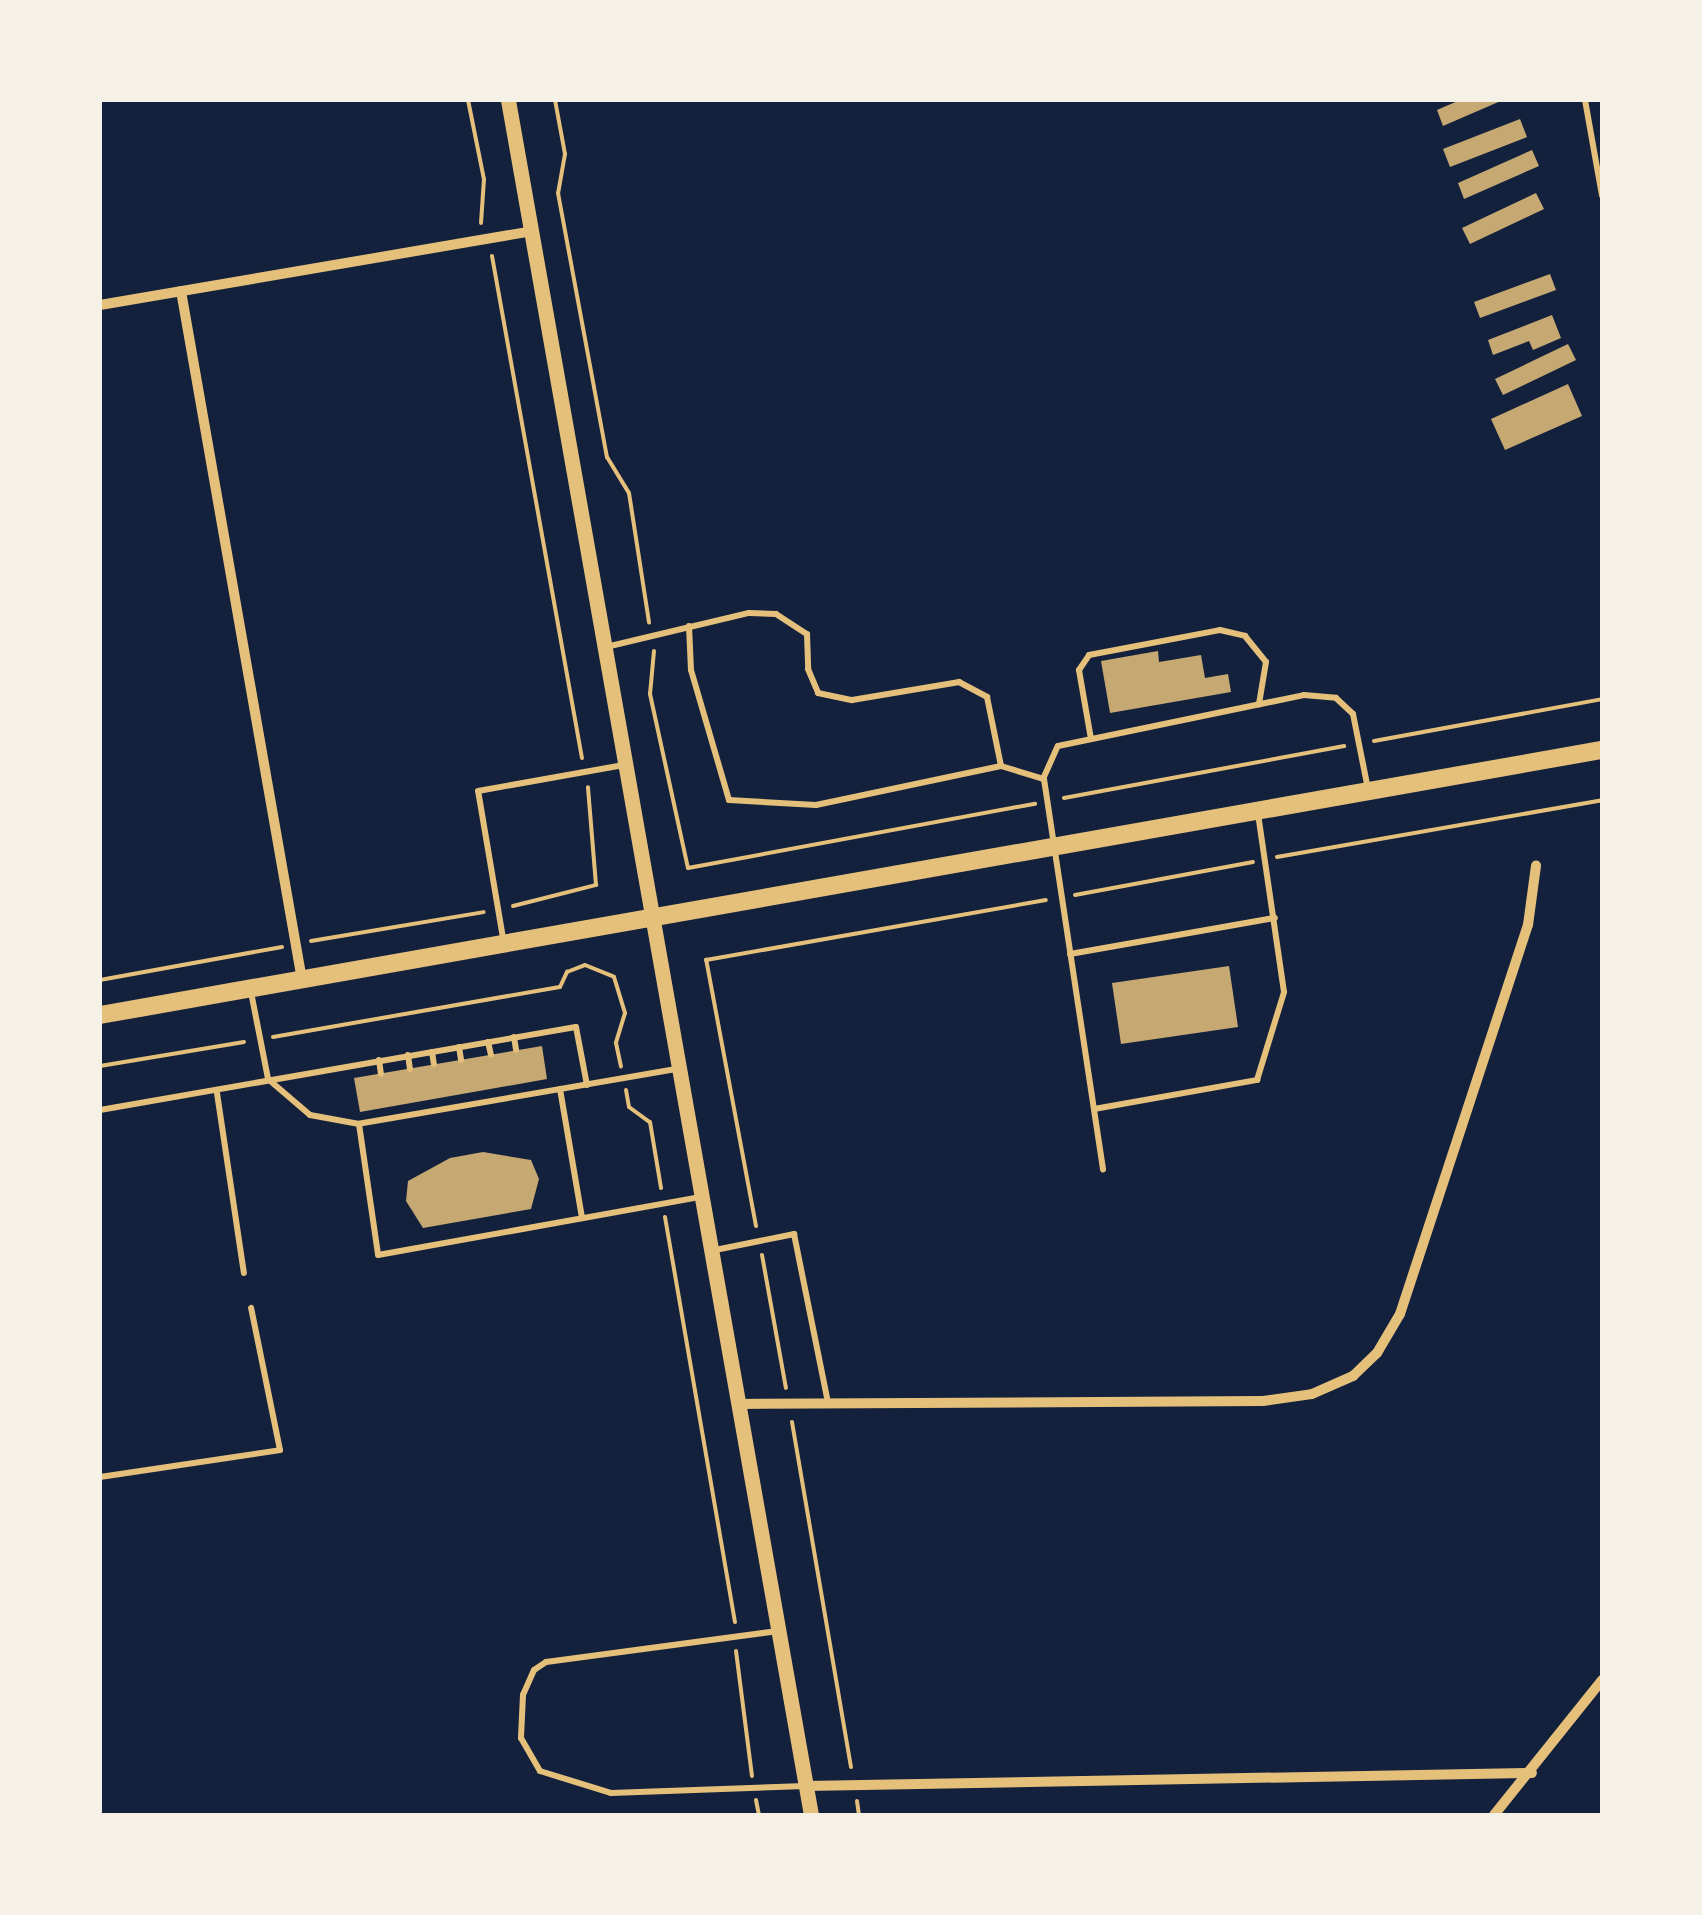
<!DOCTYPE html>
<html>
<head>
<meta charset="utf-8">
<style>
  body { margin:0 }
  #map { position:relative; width:1702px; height:1915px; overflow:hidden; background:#14213d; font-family:"Asap Condensed",sans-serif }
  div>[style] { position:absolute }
  .building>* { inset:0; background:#c6a872 }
  .path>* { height:4px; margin:-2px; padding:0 2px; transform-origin:2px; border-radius:2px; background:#e5c07b }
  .service>* { height:6px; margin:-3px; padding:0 3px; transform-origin:3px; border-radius:3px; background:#e5c07b }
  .minor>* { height:10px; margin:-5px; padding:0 5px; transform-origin:5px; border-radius:5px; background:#e5c07b }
  .tertiary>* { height:15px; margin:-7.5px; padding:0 7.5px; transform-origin:7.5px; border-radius:7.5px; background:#e5c07b }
  .secondary>* { height:18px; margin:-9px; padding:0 9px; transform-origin:9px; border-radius:9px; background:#e5c07b }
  span { translate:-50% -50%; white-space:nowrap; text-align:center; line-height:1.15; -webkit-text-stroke:8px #f6f1e7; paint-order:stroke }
  .frame { position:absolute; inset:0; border:102px solid #f6f1e7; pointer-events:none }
</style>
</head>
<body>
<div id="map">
  <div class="building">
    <div style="clip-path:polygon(1460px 100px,1503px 100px,1443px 126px,1437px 110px)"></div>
    <div style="clip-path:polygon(1520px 119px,1527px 137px,1450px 167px,1443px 149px)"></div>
    <div style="clip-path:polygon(1532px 150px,1539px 166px,1464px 199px,1458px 183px)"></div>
    <div style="clip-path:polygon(1536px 193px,1544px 209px,1470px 244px,1462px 228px)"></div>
    <div style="clip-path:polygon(1550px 274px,1556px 290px,1480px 318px,1474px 302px)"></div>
    <div style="clip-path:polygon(1552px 315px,1561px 338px,1533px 350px,1529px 341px,1493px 355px,1488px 340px)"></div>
    <div style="clip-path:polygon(1568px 344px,1576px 360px,1503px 395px,1495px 379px)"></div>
    <div style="clip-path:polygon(1568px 384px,1582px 416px,1505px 450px,1491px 419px)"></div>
    <div style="clip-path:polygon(1158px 651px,1159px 662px,1201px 655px,1205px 678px,1228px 674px,1231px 692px,1110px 713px,1101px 661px)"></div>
    <div style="clip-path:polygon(1229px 966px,1238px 1027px,1121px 1044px,1112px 983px)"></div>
    <div style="clip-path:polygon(542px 1046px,547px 1079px,360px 1112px,354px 1078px)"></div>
    <div style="clip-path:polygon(483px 1152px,531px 1160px,539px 1179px,531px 1209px,423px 1228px,406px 1201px,408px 1181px,450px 1158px)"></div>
  </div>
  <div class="path">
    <div style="left:468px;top:100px;width:81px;rotate:78.6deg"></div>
    <div style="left:484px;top:179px;width:44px;rotate:93.9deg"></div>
    <div style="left:555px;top:100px;width:55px;rotate:79.5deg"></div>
    <div style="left:565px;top:154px;width:40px;rotate:100deg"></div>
    <div style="left:558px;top:193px;width:269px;rotate:79.5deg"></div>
    <div style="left:607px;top:457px;width:42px;rotate:58.6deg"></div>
    <div style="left:629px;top:493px;width:131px;rotate:81.2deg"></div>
    <div style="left:492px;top:256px;width:510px;rotate:79.84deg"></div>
    <div style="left:654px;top:651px;width:43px;rotate:95.3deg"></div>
    <div style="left:650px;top:694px;width:178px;rotate:77.7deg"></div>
    <div style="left:688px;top:868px;width:353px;rotate:-10.5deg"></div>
    <div style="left:1374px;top:741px;width:232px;rotate:-10.4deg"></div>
    <div style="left:1064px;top:798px;width:285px;rotate:-10.5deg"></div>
    <div style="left:1277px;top:857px;width:330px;rotate:-9.9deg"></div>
    <div style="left:1075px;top:895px;width:181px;rotate:-10.5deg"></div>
    <div style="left:513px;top:906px;width:86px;rotate:-14.2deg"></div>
    <div style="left:596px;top:885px;width:98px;rotate:-94.7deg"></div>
    <div style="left:311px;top:941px;width:175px;rotate:-9.5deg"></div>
    <div style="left:100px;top:980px;width:185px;rotate:-10.3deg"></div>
    <div style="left:273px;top:1037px;width:291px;rotate:-9.9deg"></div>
    <div style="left:560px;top:987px;width:17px;rotate:-65deg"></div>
    <div style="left:567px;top:972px;width:19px;rotate:-21deg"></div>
    <div style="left:585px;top:965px;width:31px;rotate:22deg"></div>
    <div style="left:614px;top:977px;width:38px;rotate:73deg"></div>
    <div style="left:625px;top:1013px;width:31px;rotate:107deg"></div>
    <div style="left:616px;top:1043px;width:24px;rotate:78deg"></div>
    <div style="left:100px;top:1066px;width:146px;rotate:-9.5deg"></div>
    <div style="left:626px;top:1090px;width:17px;rotate:80deg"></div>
    <div style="left:629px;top:1107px;width:26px;rotate:36deg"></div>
    <div style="left:650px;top:1122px;width:67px;rotate:80.5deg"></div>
    <div style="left:665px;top:1217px;width:411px;rotate:80.2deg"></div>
    <div style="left:756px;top:1226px;width:271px;rotate:-100.6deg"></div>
    <div style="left:706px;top:960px;width:345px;rotate:-10deg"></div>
    <div style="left:762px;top:1255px;width:135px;rotate:79.8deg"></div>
    <div style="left:792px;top:1422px;width:350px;rotate:80.3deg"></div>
    <div style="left:736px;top:1651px;width:126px;rotate:82.7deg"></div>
    <div style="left:756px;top:1800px;width:15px;rotate:79deg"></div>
    <div style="left:857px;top:1801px;width:14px;rotate:82deg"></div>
  </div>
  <div class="service">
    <div style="left:1585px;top:100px;width:97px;rotate:79.9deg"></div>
    <div style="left:689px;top:626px;width:44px;rotate:87.4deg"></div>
    <div style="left:691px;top:670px;width:135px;rotate:73.7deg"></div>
    <div style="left:729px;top:800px;width:87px;rotate:3.3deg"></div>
    <div style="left:816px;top:805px;width:189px;rotate:-11.9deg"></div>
    <div style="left:606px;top:647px;width:147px;rotate:-13.4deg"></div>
    <div style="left:749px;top:613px;width:27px;rotate:2deg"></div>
    <div style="left:776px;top:614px;width:37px;rotate:33deg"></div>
    <div style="left:807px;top:634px;width:35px;rotate:88deg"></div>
    <div style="left:808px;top:669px;width:26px;rotate:67deg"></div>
    <div style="left:818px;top:693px;width:35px;rotate:12deg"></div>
    <div style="left:852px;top:700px;width:109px;rotate:-9.5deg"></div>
    <div style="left:959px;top:682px;width:32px;rotate:28deg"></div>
    <div style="left:987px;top:697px;width:70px;rotate:78.5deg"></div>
    <div style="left:1001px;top:766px;width:45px;rotate:16.8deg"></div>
    <div style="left:1044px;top:779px;width:395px;rotate:81.4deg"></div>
    <div style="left:1091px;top:739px;width:70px;rotate:-99.9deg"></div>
    <div style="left:1079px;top:670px;width:18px;rotate:-56deg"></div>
    <div style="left:1089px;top:655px;width:133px;rotate:-10.8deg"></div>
    <div style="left:1220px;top:630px;width:26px;rotate:13deg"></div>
    <div style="left:1245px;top:636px;width:33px;rotate:51deg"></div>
    <div style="left:1266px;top:662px;width:43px;rotate:99.5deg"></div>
    <div style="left:1043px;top:779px;width:36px;rotate:-66deg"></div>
    <div style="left:1058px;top:746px;width:251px;rotate:-11.7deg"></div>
    <div style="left:1304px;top:695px;width:32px;rotate:5deg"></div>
    <div style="left:1336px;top:698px;width:23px;rotate:43deg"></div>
    <div style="left:1353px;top:714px;width:76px;rotate:78.7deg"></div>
    <div style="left:504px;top:944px;width:155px;rotate:-99.6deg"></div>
    <div style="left:478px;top:791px;width:148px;rotate:-10.1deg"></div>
    <div style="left:1070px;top:954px;width:208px;rotate:-10deg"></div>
    <div style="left:251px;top:992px;width:89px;rotate:78.9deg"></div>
    <div style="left:268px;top:1079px;width:55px;rotate:40.6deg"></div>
    <div style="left:310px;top:1115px;width:50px;rotate:10.4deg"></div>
    <div style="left:514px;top:1037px;width:13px;rotate:81deg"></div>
    <div style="left:488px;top:1042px;width:13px;rotate:77deg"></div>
    <div style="left:459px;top:1047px;width:13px;rotate:81deg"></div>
    <div style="left:432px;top:1052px;width:12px;rotate:81deg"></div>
    <div style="left:408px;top:1055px;width:14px;rotate:82deg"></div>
    <div style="left:379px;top:1060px;width:14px;rotate:82deg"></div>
    <div style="left:676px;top:1069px;width:322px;rotate:170.2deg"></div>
    <div style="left:359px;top:1124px;width:132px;rotate:81.7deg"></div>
    <div style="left:378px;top:1255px;width:328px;rotate:-10.2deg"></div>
    <div style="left:560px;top:1089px;width:131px;rotate:80.3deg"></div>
    <div style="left:217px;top:1093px;width:182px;rotate:81.5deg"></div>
    <div style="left:1094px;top:1109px;width:166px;rotate:-10.1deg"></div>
    <div style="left:1257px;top:1080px;width:92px;rotate:-72.9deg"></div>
    <div style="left:1284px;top:992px;width:181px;rotate:-98.3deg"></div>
    <div style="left:100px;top:1110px;width:483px;rotate:-9.9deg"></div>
    <div style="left:576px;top:1027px;width:59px;rotate:79.3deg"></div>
    <div style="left:715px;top:1250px;width:81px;rotate:-11.4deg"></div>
    <div style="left:794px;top:1234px;width:172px;rotate:78.6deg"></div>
    <div style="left:100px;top:1477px;width:182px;rotate:-8.5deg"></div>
    <div style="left:280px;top:1450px;width:145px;rotate:-101.5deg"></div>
    <div style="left:778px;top:1631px;width:234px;rotate:172.4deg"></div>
    <div style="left:546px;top:1662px;width:14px;rotate:146deg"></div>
    <div style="left:534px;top:1670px;width:27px;rotate:114deg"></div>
    <div style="left:523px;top:1695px;width:43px;rotate:92.7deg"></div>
    <div style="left:521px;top:1738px;width:38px;rotate:60deg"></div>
    <div style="left:540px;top:1771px;width:74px;rotate:17.2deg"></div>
    <div style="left:611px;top:1793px;width:194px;rotate:-2.1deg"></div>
  </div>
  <div class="minor">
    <div style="left:181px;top:291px;width:700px;rotate:80.04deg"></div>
    <div style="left:100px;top:305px;width:437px;rotate:-9.7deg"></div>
    <div style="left:739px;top:1404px;width:524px;rotate:-0.33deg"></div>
    <div style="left:1263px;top:1401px;width:49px;rotate:-8.1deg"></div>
    <div style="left:1312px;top:1394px;width:45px;rotate:-23.7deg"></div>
    <div style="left:1353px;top:1376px;width:33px;rotate:-44deg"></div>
    <div style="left:1377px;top:1353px;width:45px;rotate:-59.5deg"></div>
    <div style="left:1400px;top:1314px;width:410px;rotate:-71.8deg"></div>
    <div style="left:1528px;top:925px;width:60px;rotate:-82.3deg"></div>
    <div style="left:806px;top:1786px;width:726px;rotate:-1.03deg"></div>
    <div style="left:1494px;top:1815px;width:173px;rotate:-51.3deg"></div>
  </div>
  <div class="tertiary">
    <div style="left:508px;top:100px;width:1742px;rotate:79.98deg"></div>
  </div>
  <div class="secondary">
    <div style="left:100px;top:1015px;width:1525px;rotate:-10.01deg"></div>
  </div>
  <div class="frame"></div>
</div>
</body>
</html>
